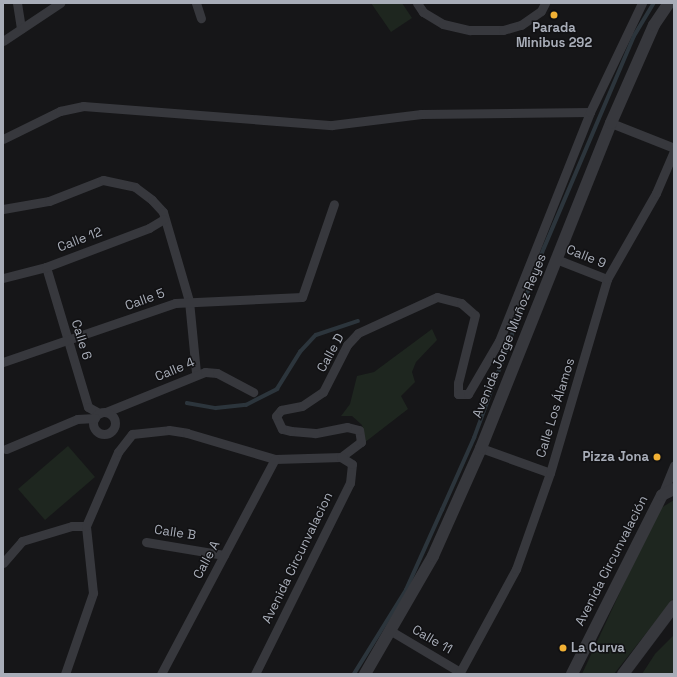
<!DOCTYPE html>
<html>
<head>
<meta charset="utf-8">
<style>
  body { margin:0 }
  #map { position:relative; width:677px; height:677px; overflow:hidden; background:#161618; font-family:"Space Grotesk",sans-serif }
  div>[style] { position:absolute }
  .green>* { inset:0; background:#1e261f }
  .stream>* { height:3.5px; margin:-1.75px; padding:0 1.75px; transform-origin:1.75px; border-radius:1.75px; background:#2c353c }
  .minor>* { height:9px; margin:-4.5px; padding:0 4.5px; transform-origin:4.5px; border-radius:4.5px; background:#37383d }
  .minor>.ring { margin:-4.5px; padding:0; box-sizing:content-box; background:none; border:9px solid #37383d; border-radius:50% }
  .tertiary>* { height:12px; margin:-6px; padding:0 6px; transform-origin:6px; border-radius:6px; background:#37383d }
  .dots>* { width:11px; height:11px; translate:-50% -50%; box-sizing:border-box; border:2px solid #111113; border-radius:50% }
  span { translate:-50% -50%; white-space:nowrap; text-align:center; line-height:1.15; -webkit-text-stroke:3px #111113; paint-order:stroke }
  .poi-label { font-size:13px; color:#a8adb8; font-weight:700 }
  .right { translate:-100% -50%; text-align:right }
  .left { translate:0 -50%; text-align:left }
  .street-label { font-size:13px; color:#a8adb8 }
  .frame { position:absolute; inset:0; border:4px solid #a8adb8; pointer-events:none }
</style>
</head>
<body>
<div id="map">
  <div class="green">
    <div style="clip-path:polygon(371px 3px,402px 3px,412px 18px,391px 32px)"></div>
    <div style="clip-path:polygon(432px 329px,437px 340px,416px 362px,412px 372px,415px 382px,401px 396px,408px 409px,364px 443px,362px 425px,352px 416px,341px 416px,350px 404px,357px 376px,374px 372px)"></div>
    <div style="clip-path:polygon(68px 446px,95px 477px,45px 520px,18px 489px)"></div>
    <div style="clip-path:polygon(674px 500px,674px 598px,614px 674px,582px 674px,653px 521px,661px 508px)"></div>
    <div style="clip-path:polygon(674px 635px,674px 674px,642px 674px,655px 654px)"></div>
  </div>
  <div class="stream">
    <div style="left:187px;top:403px;width:29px;rotate:10deg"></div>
    <div style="left:216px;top:408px;width:30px;rotate:-6deg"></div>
    <div style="left:246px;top:405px;width:35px;rotate:-27deg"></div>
    <div style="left:277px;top:389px;width:44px;rotate:-58.1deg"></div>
    <div style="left:300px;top:352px;width:23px;rotate:-47deg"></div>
    <div style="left:316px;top:335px;width:44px;rotate:-18.4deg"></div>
    <div style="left:354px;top:674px;width:99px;rotate:-58.2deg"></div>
    <div style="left:406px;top:590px;width:88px;rotate:-65.8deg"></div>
    <div style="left:442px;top:510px;width:79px;rotate:-66deg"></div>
    <div style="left:474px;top:438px;width:202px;rotate:-69.8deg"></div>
    <div style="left:544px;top:248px;width:230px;rotate:-67deg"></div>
    <div style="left:634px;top:36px;width:39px;rotate:-59deg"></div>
  </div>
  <div class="minor">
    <div style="left:17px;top:3px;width:26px;rotate:81deg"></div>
    <div style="left:196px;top:3px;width:16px;rotate:72deg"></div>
    <div style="left:417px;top:3px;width:11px;rotate:56deg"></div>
    <div style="left:423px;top:12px;width:23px;rotate:31deg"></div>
    <div style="left:443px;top:24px;width:28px;rotate:13deg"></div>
    <div style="left:470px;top:30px;width:33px"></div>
    <div style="left:503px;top:30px;width:19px;rotate:-16deg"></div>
    <div style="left:521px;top:25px;width:24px;rotate:-35deg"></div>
    <div style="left:541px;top:11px;width:9px;rotate:-63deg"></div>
    <div style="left:3px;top:41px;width:69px;rotate:-33.7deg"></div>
    <div style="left:611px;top:123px;width:68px;rotate:21.6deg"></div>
    <div style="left:3px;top:139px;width:64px;rotate:-26.2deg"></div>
    <div style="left:60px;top:111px;width:24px;rotate:-12deg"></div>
    <div style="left:83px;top:106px;width:250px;rotate:4.4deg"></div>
    <div style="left:332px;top:125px;width:90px;rotate:-7deg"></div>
    <div style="left:421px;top:114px;width:169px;rotate:-0.7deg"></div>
    <div style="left:3px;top:209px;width:47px;rotate:-9.9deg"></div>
    <div style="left:49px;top:201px;width:58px;rotate:-21.3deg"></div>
    <div style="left:103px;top:180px;width:33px;rotate:12deg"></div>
    <div style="left:135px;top:187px;width:21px;rotate:37deg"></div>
    <div style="left:152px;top:200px;width:16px;rotate:47deg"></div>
    <div style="left:163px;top:212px;width:93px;rotate:73.7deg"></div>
    <div style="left:189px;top:301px;width:72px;rotate:84.4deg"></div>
    <div style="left:556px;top:259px;width:55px;rotate:21.4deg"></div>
    <div style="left:46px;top:267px;width:146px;rotate:73.3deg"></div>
    <div style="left:88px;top:407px;width:13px;rotate:29deg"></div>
    <div style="left:3px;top:278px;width:44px;rotate:-14.3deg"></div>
    <div style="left:46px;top:267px;width:110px;rotate:-20.7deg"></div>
    <div style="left:149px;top:228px;width:17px;rotate:-31deg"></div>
    <div style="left:3px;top:362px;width:182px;rotate:-18.9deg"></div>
    <div style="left:175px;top:303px;width:127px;rotate:-2.7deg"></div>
    <div style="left:302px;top:297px;width:98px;rotate:-71deg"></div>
    <div style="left:106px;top:412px;width:107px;rotate:-22deg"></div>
    <div style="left:205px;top:372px;width:12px;rotate:5deg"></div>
    <div style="left:217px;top:373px;width:41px;rotate:27.8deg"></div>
    <div class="ring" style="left:93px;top:412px;width:13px;height:13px"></div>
    <div style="left:481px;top:448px;width:73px;rotate:19.9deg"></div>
    <div style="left:6px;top:449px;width:77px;rotate:-22.9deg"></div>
    <div style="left:77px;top:419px;width:18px;rotate:-3deg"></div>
    <div style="left:662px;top:495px;width:32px;rotate:-68deg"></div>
    <div style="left:146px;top:542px;width:79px;rotate:9.5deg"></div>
    <div style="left:3px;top:563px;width:29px;rotate:-49deg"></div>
    <div style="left:22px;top:541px;width:52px;rotate:-16.7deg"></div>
    <div style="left:72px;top:526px;width:14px"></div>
    <div style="left:391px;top:631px;width:80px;rotate:30.7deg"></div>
    <div style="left:65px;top:674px;width:86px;rotate:-70.9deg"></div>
    <div style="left:93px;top:593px;width:67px;rotate:-96deg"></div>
    <div style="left:86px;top:526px;width:81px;rotate:-66.6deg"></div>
    <div style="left:118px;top:452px;width:23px;rotate:-52deg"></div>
    <div style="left:132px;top:434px;width:37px;rotate:-6deg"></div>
    <div style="left:169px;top:430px;width:18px;rotate:9deg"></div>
    <div style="left:187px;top:433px;width:92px;rotate:16.5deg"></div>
    <div style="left:275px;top:459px;width:66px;rotate:-1.7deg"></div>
    <div style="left:341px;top:457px;width:25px;rotate:-37deg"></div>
    <div style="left:361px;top:442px;width:12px;rotate:-99deg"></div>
    <div style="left:359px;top:430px;width:12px;rotate:-166deg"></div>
    <div style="left:347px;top:427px;width:33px;rotate:169deg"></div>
    <div style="left:315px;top:433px;width:24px;rotate:-175deg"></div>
    <div style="left:291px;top:431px;width:9px;rotate:-167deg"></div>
    <div style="left:282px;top:429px;width:14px;rotate:-115deg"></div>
    <div style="left:276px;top:416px;width:8px;rotate:-50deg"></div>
    <div style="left:281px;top:410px;width:21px;rotate:-11deg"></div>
    <div style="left:302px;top:406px;width:25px;rotate:-34deg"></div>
    <div style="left:323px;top:392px;width:53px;rotate:-62.9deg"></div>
    <div style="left:347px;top:345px;width:16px;rotate:-47deg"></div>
    <div style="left:358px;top:333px;width:87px;rotate:-24.5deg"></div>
    <div style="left:437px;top:297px;width:25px;rotate:14deg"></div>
    <div style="left:461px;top:303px;width:18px;rotate:41deg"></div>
    <div style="left:475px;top:315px;width:70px;rotate:104deg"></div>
    <div style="left:458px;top:383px;width:11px;rotate:90deg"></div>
    <div style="left:458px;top:394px;width:10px"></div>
    <div style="left:468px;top:394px;width:61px;rotate:-59.7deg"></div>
    <div style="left:499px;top:341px;width:246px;rotate:-68.3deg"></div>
    <div style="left:590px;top:112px;width:121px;rotate:-64.5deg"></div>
    <div style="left:161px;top:674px;width:243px;rotate:-62.1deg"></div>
    <div style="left:255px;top:674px;width:213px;rotate:-63.6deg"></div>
    <div style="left:350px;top:483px;width:19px;rotate:-84deg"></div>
    <div style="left:352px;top:464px;width:13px;rotate:-148deg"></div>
    <div style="left:459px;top:674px;width:119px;rotate:-61.5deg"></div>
    <div style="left:516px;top:569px;width:102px;rotate:-70.5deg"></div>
    <div style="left:550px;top:473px;width:202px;rotate:-73.6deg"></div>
    <div style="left:607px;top:279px;width:99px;rotate:-60.3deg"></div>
    <div style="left:656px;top:193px;width:46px;rotate:-66.8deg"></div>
  </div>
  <div class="tertiary">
    <div style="left:365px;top:674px;width:136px;rotate:-60deg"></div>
    <div style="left:433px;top:556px;width:118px;rotate:-66deg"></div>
    <div style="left:481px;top:448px;width:350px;rotate:-68.2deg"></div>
    <div style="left:611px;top:123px;width:107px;rotate:-66.3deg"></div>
    <div style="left:654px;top:25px;width:27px;rotate:-56deg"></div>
    <div style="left:572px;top:674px;width:200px;rotate:-63.3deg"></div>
    <div style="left:662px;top:495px;width:13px;rotate:-27deg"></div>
    <div style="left:623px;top:674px;width:85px;rotate:-53.1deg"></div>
  </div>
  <div class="dots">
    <div style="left:554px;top:15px;background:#f2b134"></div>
    <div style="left:657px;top:457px;background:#f2b134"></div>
    <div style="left:563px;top:648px;background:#f2b134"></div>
  </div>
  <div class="poi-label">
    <span style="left:554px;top:36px">Parada<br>Minibus 292</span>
    <span class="right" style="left:649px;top:457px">Pizza Jona</span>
    <span class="left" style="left:571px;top:648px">La Curva</span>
  </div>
  <div class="street-label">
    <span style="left:80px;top:240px;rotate:-21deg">Calle 12</span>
    <span style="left:586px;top:257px;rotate:22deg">Calle 9</span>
    <span style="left:145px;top:300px;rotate:-20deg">Calle 5</span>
    <span style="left:510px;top:336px;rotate:-68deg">Avenida Jorge Muñoz Reyes</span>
    <span style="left:81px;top:340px;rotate:73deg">Calle 6</span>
    <span style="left:331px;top:353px;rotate:-61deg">Calle D</span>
    <span style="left:175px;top:370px;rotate:-23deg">Calle 4</span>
    <span style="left:556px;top:408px;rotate:-73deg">Calle Los Álamos</span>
    <span style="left:175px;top:533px;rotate:8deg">Calle B</span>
    <span style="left:298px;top:558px;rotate:-64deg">Avenida Circunvalacion</span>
    <span style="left:207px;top:560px;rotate:-62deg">Calle A</span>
    <span style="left:612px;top:561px;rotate:-63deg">Avenida Circunvalación</span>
    <span style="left:432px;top:640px;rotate:30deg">Calle 11</span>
  </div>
  <div class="frame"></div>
</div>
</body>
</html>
